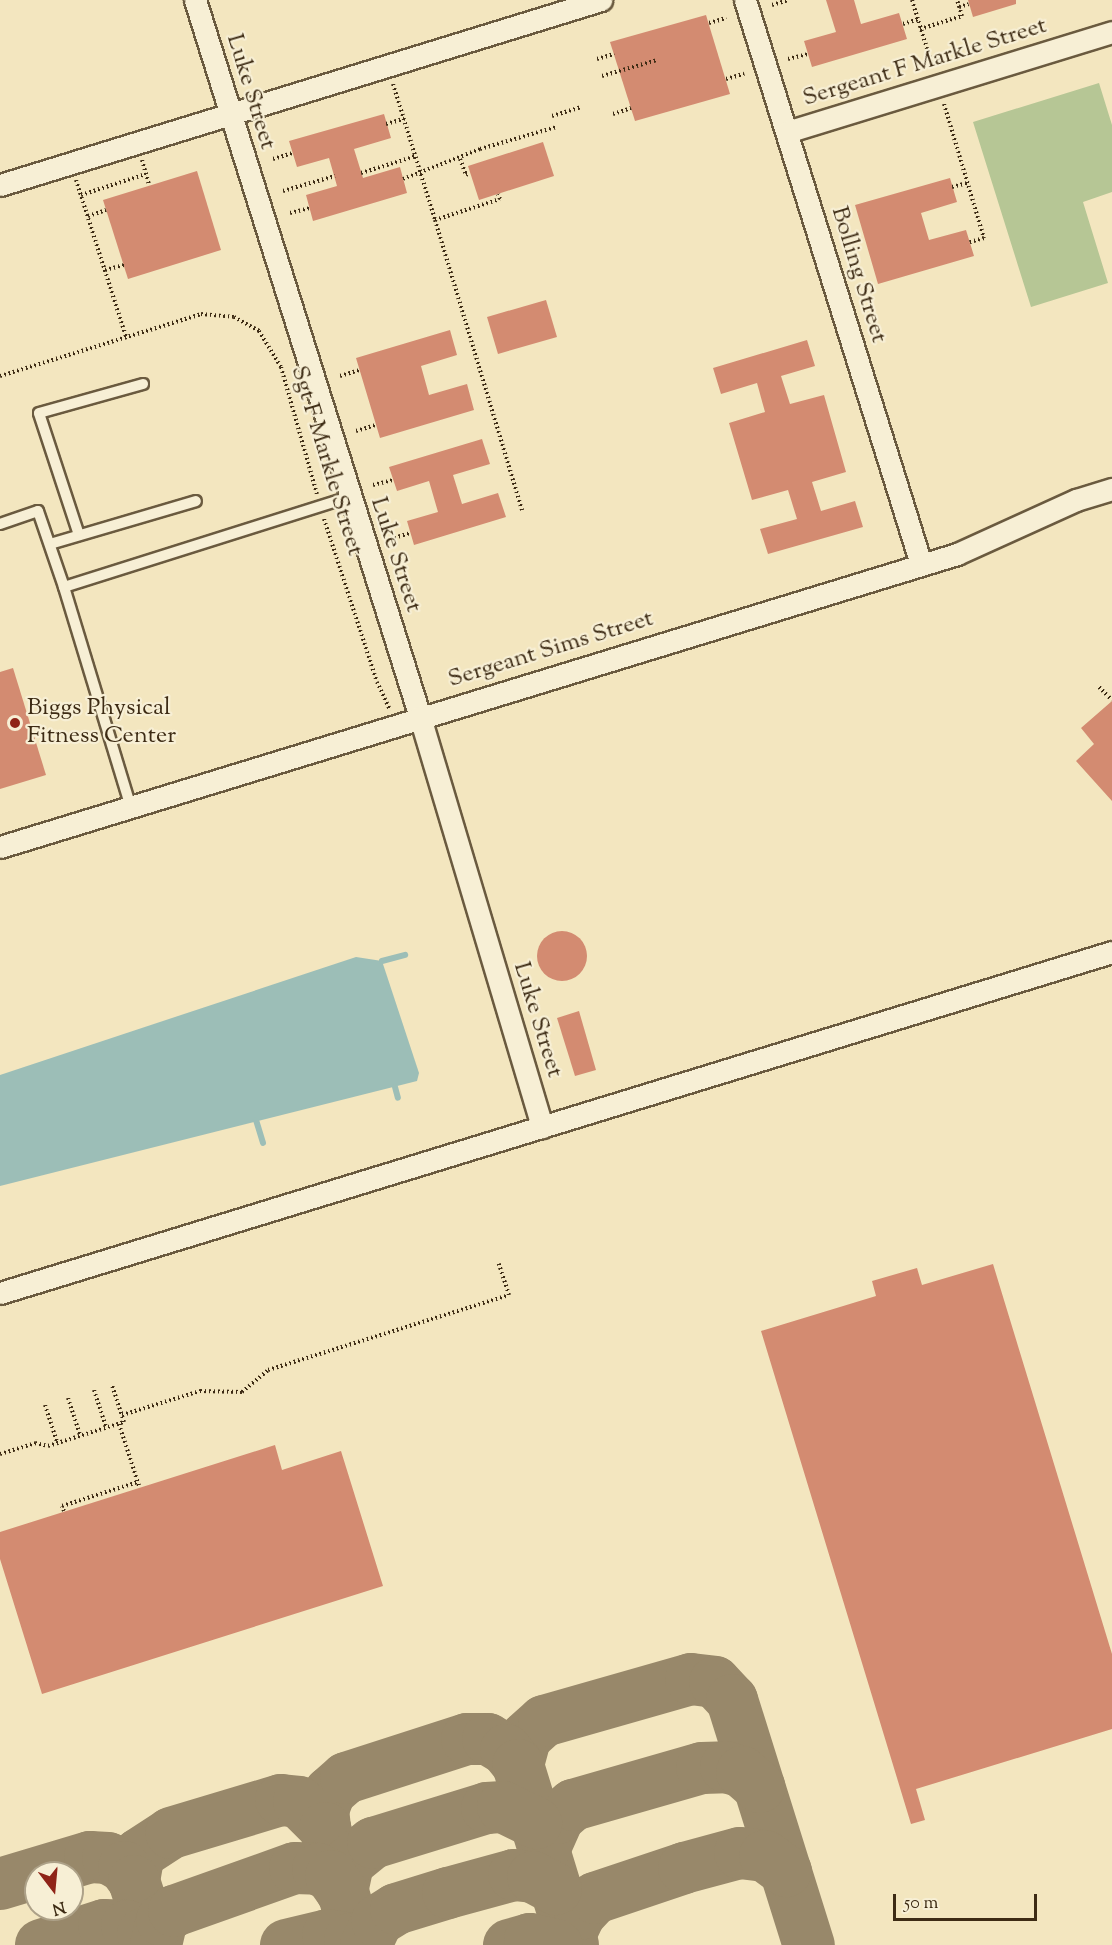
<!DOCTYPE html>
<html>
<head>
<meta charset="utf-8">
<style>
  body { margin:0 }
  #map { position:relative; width:1112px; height:1945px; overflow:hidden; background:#f3e6bf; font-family:"Sorts Mill Goudy",serif }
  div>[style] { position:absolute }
  .green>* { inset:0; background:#b6c695 }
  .water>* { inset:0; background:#9cbeb7 }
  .stream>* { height:6px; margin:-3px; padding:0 3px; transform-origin:3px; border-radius:3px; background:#9cbeb7 }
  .taxiway>* { height:52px; margin:-26px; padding:0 26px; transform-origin:26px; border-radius:26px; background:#98886a }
  .building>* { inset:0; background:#d38b71 }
  .round { border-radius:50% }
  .path>* { height:4px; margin-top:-2px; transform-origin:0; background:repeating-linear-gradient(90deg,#3d2b14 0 1.5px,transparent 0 4.5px) }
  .roads { filter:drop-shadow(2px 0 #6a5a3f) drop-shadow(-2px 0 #6a5a3f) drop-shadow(0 2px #6a5a3f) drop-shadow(0 -2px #6a5a3f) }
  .lane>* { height:10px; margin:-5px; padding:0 5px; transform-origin:5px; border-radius:5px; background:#f7efd5 }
  .street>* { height:21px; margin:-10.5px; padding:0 10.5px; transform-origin:10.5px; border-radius:10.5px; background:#f7efd5 }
  .dots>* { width:16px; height:16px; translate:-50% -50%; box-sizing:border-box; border:3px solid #f7efd5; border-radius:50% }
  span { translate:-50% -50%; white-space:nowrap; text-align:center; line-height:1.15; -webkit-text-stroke:4.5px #f7efd5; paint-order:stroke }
  .street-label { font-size:24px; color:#3d2b14 }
  .poi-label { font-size:24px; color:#3d2b14 }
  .left { translate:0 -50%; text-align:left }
  .north { position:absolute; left:24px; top:1861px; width:60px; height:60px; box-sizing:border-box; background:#f7efd5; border:2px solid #ada188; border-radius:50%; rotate:164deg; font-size:16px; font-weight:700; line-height:24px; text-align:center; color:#3d2b14 }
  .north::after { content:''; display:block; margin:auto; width:21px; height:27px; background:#8f2418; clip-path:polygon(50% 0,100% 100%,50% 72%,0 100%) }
  .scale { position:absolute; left:893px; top:1894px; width:144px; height:27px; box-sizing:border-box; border:3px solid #3d2b14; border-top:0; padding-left:8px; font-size:18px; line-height:21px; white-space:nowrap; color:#3d2b14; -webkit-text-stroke:4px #f7efd5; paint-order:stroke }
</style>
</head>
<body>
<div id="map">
  <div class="green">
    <div style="clip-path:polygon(1099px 83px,1112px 125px,1112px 192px,1083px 202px,1108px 283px,1031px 307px,973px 122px)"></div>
  </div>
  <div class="water">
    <div style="clip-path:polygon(356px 957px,382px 961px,419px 1073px,417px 1081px,0 1186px,0 1075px)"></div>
  </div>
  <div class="stream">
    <div style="left:382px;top:961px;width:24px;rotate:-15deg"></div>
    <div style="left:395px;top:1087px;width:11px;rotate:75deg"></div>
    <div style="left:256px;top:1120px;width:24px;rotate:73deg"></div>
  </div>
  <div class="taxiway">
    <div style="left:518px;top:1765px;width:28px;rotate:-75deg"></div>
    <div style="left:525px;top:1738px;width:25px;rotate:-42deg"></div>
    <div style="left:544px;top:1721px;width:153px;rotate:-15.9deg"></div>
    <div style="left:691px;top:1679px;width:24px;rotate:7deg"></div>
    <div style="left:715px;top:1682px;width:25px;rotate:47deg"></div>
    <div style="left:732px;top:1700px;width:257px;rotate:72.6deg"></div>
    <div style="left:325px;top:1828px;width:18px;rotate:-96deg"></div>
    <div style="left:323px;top:1810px;width:19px;rotate:-69deg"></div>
    <div style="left:330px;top:1792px;width:21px;rotate:-41deg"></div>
    <div style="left:346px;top:1778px;width:127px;rotate:-17.9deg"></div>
    <div style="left:467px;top:1739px;width:21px"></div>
    <div style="left:488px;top:1739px;width:21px;rotate:31deg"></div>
    <div style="left:506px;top:1750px;width:19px;rotate:51deg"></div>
    <div style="left:518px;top:1765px;width:188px;rotate:73deg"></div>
    <div style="left:544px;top:1850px;width:35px;rotate:-66deg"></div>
    <div style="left:558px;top:1818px;width:20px;rotate:-41deg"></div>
    <div style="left:573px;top:1805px;width:134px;rotate:-16deg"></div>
    <div style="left:702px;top:1768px;width:24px;rotate:-2deg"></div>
    <div style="left:726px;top:1767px;width:17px;rotate:17deg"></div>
    <div style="left:742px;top:1772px;width:23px;rotate:41deg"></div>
    <div style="left:134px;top:1881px;width:27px;rotate:-80deg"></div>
    <div style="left:139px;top:1854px;width:38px;rotate:-33deg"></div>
    <div style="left:171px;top:1833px;width:115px;rotate:-16.7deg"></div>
    <div style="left:281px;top:1800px;width:18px;rotate:6deg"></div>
    <div style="left:299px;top:1802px;width:37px;rotate:45deg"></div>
    <div style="left:325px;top:1828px;width:122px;rotate:74.2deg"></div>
    <div style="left:0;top:1884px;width:94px;rotate:-16.7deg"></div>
    <div style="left:90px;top:1857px;width:18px;rotate:3deg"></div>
    <div style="left:108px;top:1858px;width:18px;rotate:29deg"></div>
    <div style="left:124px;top:1867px;width:17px;rotate:54deg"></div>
    <div style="left:134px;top:1881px;width:29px;rotate:72deg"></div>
    <div style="left:342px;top:1892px;width:30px;rotate:-78deg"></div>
    <div style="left:348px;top:1863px;width:32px;rotate:-39deg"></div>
    <div style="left:373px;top:1843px;width:119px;rotate:-17.1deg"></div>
    <div style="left:487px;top:1808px;width:16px;rotate:-4deg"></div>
    <div style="left:503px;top:1807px;width:37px;rotate:26deg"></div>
    <div style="left:570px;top:1935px;width:23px;rotate:-65deg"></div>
    <div style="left:580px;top:1914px;width:22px;rotate:-47deg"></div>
    <div style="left:595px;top:1898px;width:94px;rotate:-18.6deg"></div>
    <div style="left:684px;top:1868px;width:58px;rotate:-15deg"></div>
    <div style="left:740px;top:1853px;width:25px;rotate:7deg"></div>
    <div style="left:765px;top:1856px;width:26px;rotate:36deg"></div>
    <div style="left:41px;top:1945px;width:66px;rotate:-17.6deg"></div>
    <div style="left:104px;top:1925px;width:23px;rotate:2deg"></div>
    <div style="left:127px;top:1926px;width:18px;rotate:27deg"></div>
    <div style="left:143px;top:1934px;width:15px;rotate:48deg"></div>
    <div style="left:156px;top:1945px;width:26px;rotate:-77deg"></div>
    <div style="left:162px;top:1920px;width:15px;rotate:-37deg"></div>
    <div style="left:174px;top:1911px;width:128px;rotate:-19.6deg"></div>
    <div style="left:295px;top:1868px;width:23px;rotate:2deg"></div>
    <div style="left:318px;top:1869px;width:15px;rotate:28deg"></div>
    <div style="left:331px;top:1876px;width:19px;rotate:55deg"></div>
    <div style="left:286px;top:1945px;width:43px;rotate:-13.4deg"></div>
    <div style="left:328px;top:1935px;width:22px;rotate:10deg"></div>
    <div style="left:350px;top:1939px;width:7px;rotate:56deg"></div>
    <div style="left:366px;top:1945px;width:26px;rotate:-65deg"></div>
    <div style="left:377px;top:1921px;width:22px;rotate:-32deg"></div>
    <div style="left:396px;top:1909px;width:54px;rotate:-17.1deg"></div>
    <div style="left:448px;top:1893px;width:68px;rotate:-15.3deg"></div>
    <div style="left:514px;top:1875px;width:19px;rotate:6deg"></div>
    <div style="left:533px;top:1877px;width:26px;rotate:28deg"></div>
    <div style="left:509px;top:1945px;width:22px;rotate:-16deg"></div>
    <div style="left:530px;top:1939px;width:27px;rotate:13deg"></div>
  </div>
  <div class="building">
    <div style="clip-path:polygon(826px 0,854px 0,861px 24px,899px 13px,907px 39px,812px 67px,804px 41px,836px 32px)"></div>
    <div style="clip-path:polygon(968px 0,1016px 0,1016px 4px,973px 17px)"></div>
    <div style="clip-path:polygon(706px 15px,730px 94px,635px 121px,610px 42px)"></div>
    <div style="clip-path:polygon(384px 114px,391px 138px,354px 149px,363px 178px,400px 167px,407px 193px,313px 221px,306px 195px,337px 186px,329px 158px,297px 167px,289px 141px)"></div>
    <div style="clip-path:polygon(543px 142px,554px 176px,479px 200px,468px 166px)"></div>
    <div style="clip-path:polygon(197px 171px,221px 250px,128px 279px,103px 200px)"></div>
    <div style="clip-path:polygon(950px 178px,957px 202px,921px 213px,929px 240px,966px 230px,974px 256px,878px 284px,855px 205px)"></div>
    <div style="clip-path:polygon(546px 300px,557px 337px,498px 354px,487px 317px)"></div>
    <div style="clip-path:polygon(450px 330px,457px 355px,421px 366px,429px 395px,467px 384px,474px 410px,380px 438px,356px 358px)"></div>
    <div style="clip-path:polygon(807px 340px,815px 366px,781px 376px,790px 404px,824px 395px,846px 472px,812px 482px,821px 511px,855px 501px,863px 527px,768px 554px,760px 529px,797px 519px,788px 490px,752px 500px,729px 423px,765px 412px,757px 383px,721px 394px,713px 368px)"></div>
    <div style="clip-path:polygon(482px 439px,490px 464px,453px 475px,462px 504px,498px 493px,506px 517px,414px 545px,407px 521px,438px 512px,429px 481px,397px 491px,389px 467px)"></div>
    <div style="clip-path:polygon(13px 668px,46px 775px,0 789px,0 672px)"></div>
    <div style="clip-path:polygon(1112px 701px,1112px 801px,1076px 761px,1094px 744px,1081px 728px)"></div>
    <div class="round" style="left:537px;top:931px;width:50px;height:50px"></div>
    <div style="clip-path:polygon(579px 1011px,596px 1070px,575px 1076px,557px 1018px)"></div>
    <div style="clip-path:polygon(993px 1264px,1112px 1654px,1112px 1729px,916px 1789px,925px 1820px,911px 1824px,761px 1331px,876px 1296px,872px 1281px,917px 1268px,922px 1285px)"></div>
    <div style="clip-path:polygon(275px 1445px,282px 1470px,341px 1451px,383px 1586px,42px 1694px,0 1559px,0 1532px)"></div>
  </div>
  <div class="path">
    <div style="left:912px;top:0;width:71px;rotate:72.8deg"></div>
    <div style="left:772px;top:5px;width:17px;rotate:-17deg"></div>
    <div style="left:959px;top:7px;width:10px;rotate:-17deg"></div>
    <div style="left:709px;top:23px;width:18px;rotate:-16deg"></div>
    <div style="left:903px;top:24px;width:16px;rotate:-18deg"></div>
    <div style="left:920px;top:29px;width:44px;rotate:-17.2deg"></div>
    <div style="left:962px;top:16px;width:17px;rotate:-107deg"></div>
    <div style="left:597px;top:59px;width:18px;rotate:-16deg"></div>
    <div style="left:788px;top:59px;width:21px;rotate:-14deg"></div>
    <div style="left:602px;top:76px;width:57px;rotate:-16.2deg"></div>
    <div style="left:726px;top:79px;width:19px;rotate:-16deg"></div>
    <div style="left:393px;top:84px;width:142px;rotate:72.8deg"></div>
    <div style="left:435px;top:220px;width:68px;rotate:-17.9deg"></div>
    <div style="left:500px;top:199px;width:5px;rotate:-112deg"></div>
    <div style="left:944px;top:104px;width:140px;rotate:73.4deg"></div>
    <div style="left:984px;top:238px;width:15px;rotate:164deg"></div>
    <div style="left:613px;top:114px;width:19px;rotate:-18deg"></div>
    <div style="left:552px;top:116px;width:30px;rotate:-17deg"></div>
    <div style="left:386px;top:124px;width:19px;rotate:-16deg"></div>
    <div style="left:273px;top:159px;width:21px;rotate:-17deg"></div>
    <div style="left:460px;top:159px;width:17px;rotate:69deg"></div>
    <div style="left:466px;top:175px;width:4px;rotate:-27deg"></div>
    <div style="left:142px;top:160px;width:26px;rotate:74deg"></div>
    <div style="left:361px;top:173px;width:58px;rotate:-17.2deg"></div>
    <div style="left:403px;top:179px;width:83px;rotate:-21.3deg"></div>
    <div style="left:480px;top:149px;width:79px;rotate:-16.1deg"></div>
    <div style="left:76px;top:180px;width:165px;rotate:72.3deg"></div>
    <div style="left:952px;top:187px;width:16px;rotate:-15deg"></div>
    <div style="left:283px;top:191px;width:54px;rotate:-16.1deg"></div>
    <div style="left:81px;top:195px;width:68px;rotate:-17.9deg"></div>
    <div style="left:290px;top:213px;width:21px;rotate:-14deg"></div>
    <div style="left:88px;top:216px;width:19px;rotate:-18deg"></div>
    <div style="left:435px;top:220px;width:303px;rotate:73.3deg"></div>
    <div style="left:105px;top:270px;width:20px;rotate:-15deg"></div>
    <div style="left:0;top:376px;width:210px;rotate:-17.1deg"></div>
    <div style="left:201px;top:314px;width:33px;rotate:5deg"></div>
    <div style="left:234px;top:317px;width:29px;rotate:29deg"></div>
    <div style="left:259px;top:331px;width:42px;rotate:58.6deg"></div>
    <div style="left:281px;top:367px;width:132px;rotate:74.2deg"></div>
    <div style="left:340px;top:376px;width:21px;rotate:-17deg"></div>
    <div style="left:356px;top:431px;width:21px;rotate:-17deg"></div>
    <div style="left:373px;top:485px;width:21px;rotate:-14deg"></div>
    <div style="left:324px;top:519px;width:171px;rotate:72deg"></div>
    <div style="left:377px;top:682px;width:31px;rotate:65deg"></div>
    <div style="left:390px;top:539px;width:22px;rotate:-16deg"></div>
    <div style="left:1099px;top:687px;width:18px;rotate:45deg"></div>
    <div style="left:94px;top:1390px;width:40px;rotate:72deg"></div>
    <div style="left:68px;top:1398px;width:40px;rotate:72deg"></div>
    <div style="left:45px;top:1405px;width:40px;rotate:72deg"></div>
    <div style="left:122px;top:1415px;width:82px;rotate:-17.1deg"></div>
    <div style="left:200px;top:1391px;width:42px;rotate:1.4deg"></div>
    <div style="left:242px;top:1392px;width:34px;rotate:-40deg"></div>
    <div style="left:268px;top:1370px;width:252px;rotate:-17.3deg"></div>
    <div style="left:509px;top:1295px;width:33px;rotate:-108deg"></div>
    <div style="left:119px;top:1424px;width:65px;rotate:72.1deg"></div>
    <div style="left:0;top:1454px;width:37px;rotate:-17deg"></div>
    <div style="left:35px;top:1443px;width:13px;rotate:13deg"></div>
    <div style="left:48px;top:1446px;width:80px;rotate:-17.5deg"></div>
    <div style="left:124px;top:1422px;width:40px;rotate:-108deg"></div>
    <div style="left:64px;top:1511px;width:5px;rotate:-112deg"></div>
    <div style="left:62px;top:1506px;width:80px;rotate:-17.5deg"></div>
  </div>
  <div class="roads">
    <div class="lane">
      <div style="left:0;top:524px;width:40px;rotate:-18.9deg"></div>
      <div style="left:38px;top:511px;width:80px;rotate:71.1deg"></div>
      <div style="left:64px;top:587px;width:300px;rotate:-17.5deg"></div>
      <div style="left:79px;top:535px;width:128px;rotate:-108.2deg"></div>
      <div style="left:39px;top:413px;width:108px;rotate:-15.6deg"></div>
      <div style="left:50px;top:544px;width:152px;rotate:-16.4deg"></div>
      <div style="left:64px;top:587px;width:230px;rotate:73.1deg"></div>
    </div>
    <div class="street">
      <div style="left:195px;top:0;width:751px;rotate:72.58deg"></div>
      <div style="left:420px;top:717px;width:428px;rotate:73.4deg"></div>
      <div style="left:745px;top:0;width:591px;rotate:72.67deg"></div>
      <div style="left:787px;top:132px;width:340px;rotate:-17.1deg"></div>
      <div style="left:0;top:185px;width:629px;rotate:-17.11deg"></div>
      <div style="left:0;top:847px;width:1001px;rotate:-17.02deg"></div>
      <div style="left:957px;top:554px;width:131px;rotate:-24.4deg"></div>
      <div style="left:1076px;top:500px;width:38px;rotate:-17deg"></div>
      <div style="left:0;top:1293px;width:1163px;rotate:-17.05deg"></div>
    </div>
  </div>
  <div class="dots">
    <div style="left:15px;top:723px;background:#8f2418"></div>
  </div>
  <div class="street-label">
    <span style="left:925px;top:63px;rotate:-17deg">Sergeant F Markle Street</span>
    <span style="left:250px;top:92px;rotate:73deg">Luke Street</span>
    <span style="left:858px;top:275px;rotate:73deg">Bolling Street</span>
    <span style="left:326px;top:461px;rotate:73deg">Sgt F Markle Street</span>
    <span style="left:395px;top:555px;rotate:72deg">Luke Street</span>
    <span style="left:551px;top:650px;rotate:-17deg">Sergeant Sims Street</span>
    <span style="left:537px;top:1020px;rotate:73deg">Luke Street</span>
  </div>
  <div class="poi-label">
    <span class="left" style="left:27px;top:723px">Biggs Physical<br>Fitness Center</span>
  </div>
  <div class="north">N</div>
  <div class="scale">50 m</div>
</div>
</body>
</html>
